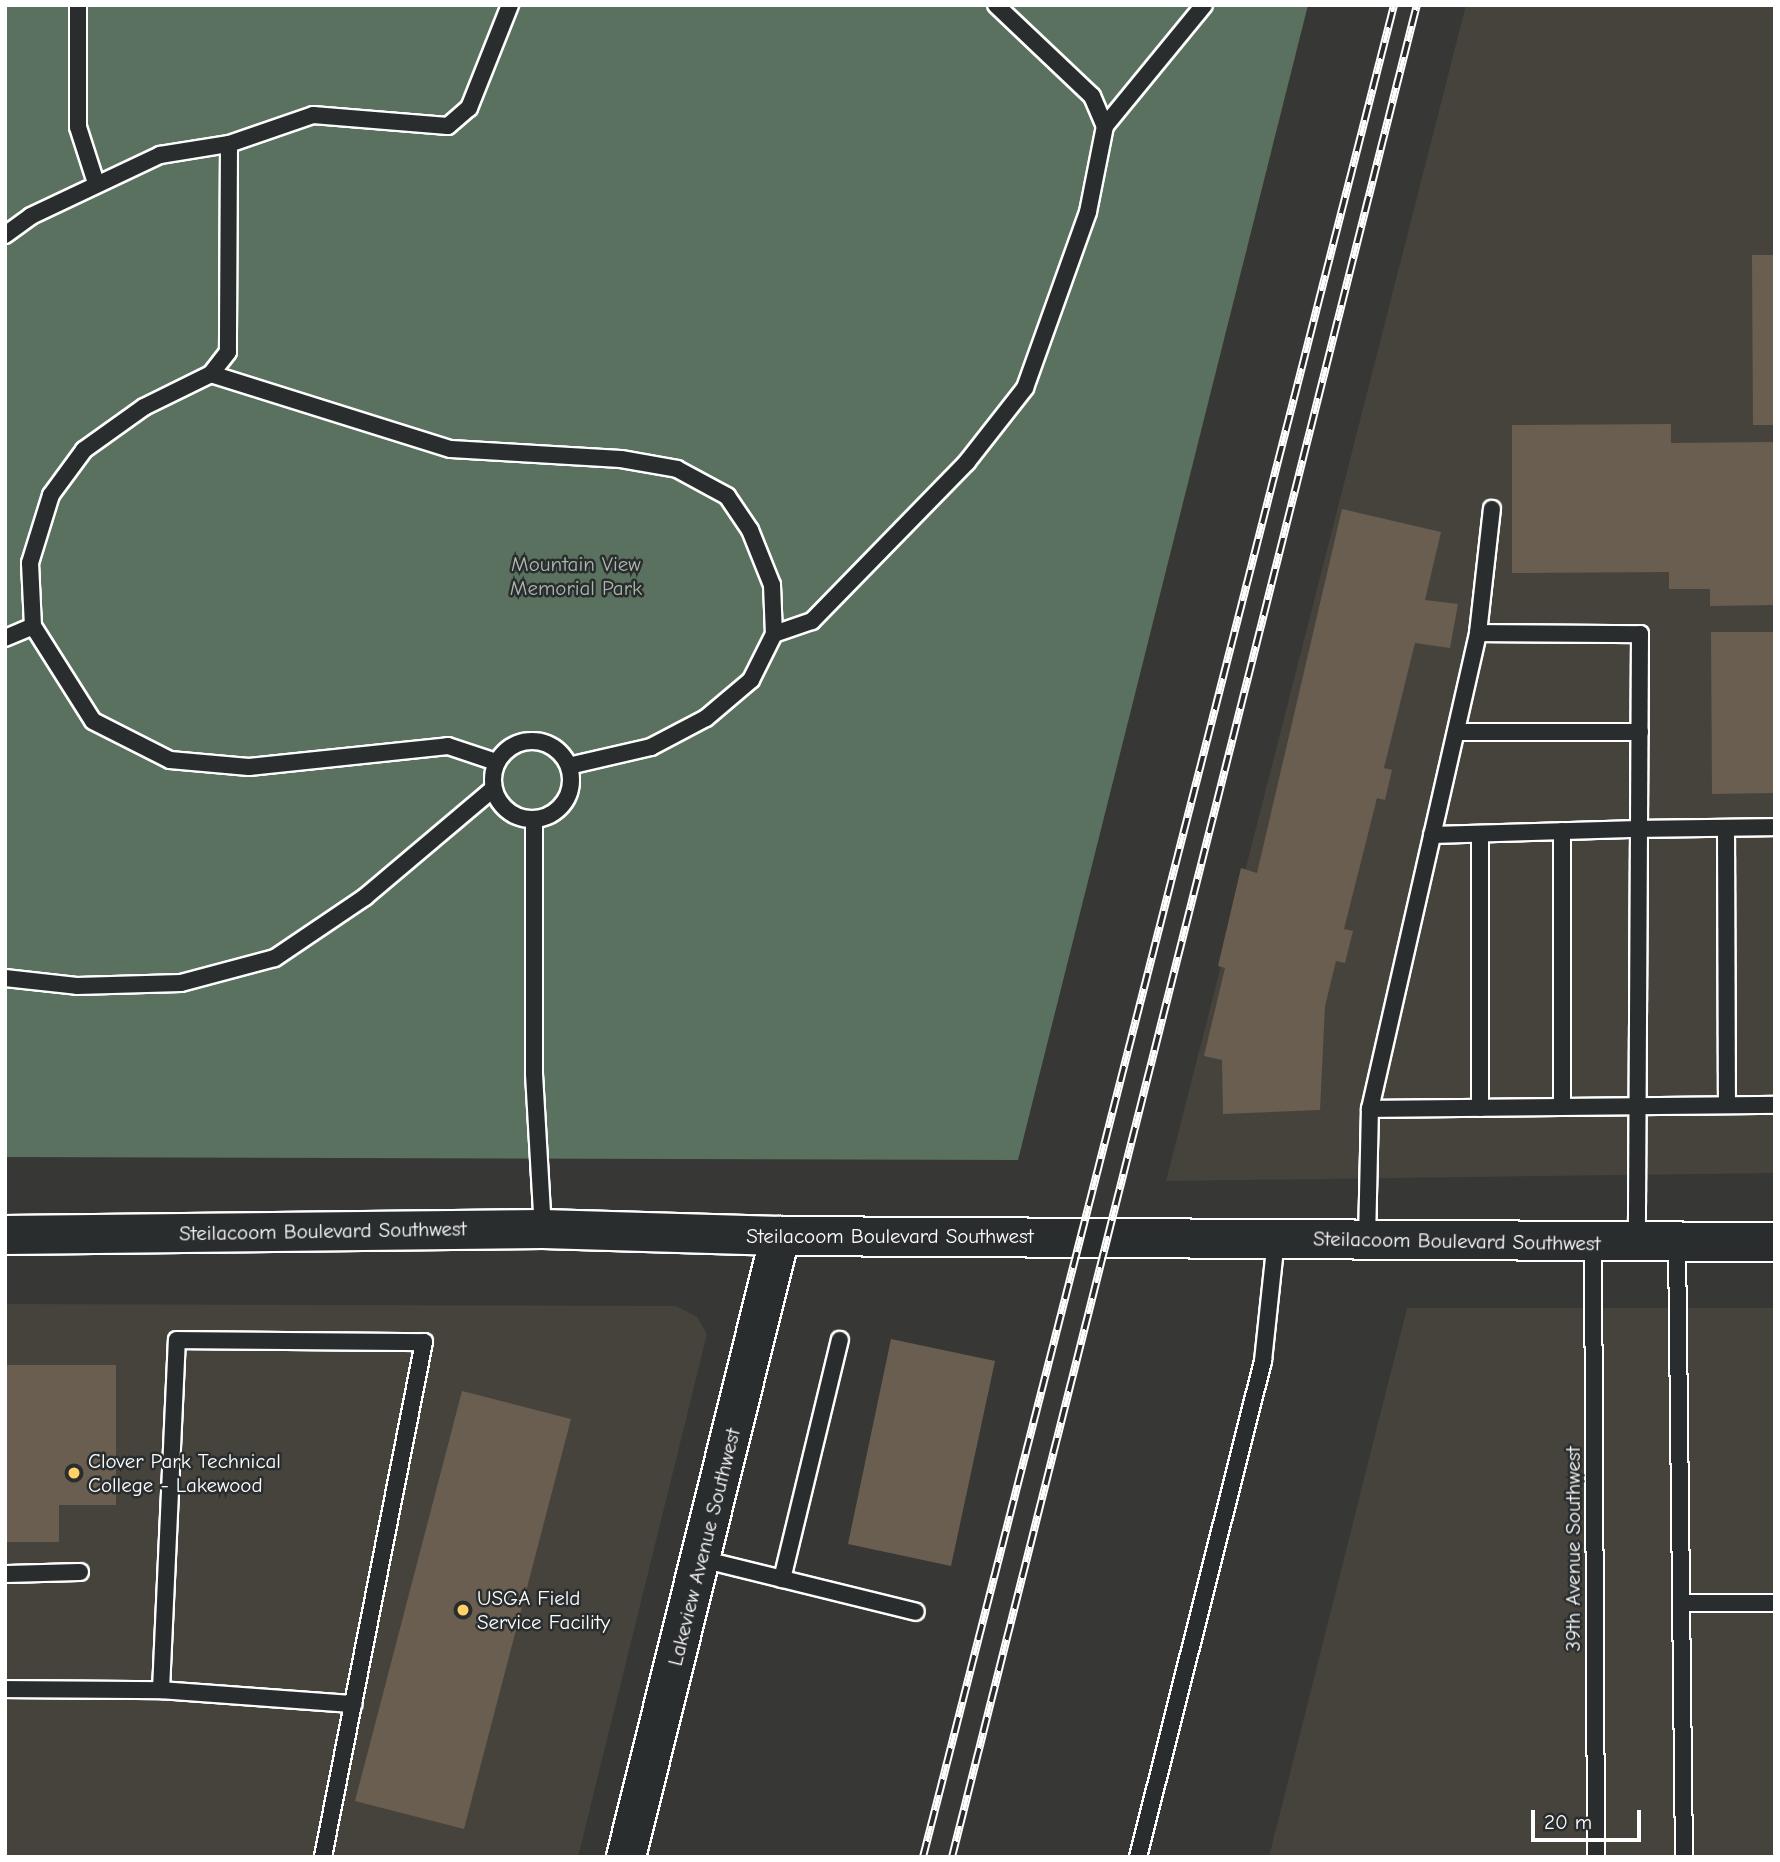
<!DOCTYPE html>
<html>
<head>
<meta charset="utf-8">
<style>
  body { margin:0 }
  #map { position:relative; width:1780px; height:1862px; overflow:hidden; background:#373735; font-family:"Comic Neue",sans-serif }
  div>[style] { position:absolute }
  .built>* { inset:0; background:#46433d }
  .green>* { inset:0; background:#59715e }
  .building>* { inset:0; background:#695e50 }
  .roads { filter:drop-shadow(2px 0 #fff) drop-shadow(-2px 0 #fff) drop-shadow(0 2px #fff) drop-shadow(0 -2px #fff) }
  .lane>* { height:16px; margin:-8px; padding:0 8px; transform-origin:8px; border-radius:8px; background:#2a2d2e }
  .lane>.ring { margin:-8px; padding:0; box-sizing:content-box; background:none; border:16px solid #2a2d2e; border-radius:50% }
  .secondary>* { height:38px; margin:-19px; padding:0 19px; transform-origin:19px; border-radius:19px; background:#2a2d2e }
  .rail>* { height:8px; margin-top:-4px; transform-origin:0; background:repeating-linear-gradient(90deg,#2a2d2e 0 16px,#fff 0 32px); box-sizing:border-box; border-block:2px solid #fff }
  .dots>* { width:19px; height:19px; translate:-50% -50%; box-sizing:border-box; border:4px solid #2a2d2e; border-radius:50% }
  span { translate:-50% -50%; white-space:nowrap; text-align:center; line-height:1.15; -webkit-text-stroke:5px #2a2d2e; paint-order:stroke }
  .park-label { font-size:21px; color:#acb8ae }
  .street-label { font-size:21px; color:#fff }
  .poi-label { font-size:21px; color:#fff }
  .left { translate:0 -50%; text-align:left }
  .frame { position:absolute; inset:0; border:7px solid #fff; pointer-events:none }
  .scale { position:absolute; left:1531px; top:1810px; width:110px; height:32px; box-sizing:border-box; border:4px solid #fff; border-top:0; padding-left:9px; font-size:21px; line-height:24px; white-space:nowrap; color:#fff; -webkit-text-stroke:5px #2a2d2e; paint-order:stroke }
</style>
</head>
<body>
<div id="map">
  <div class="built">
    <div style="clip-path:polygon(1466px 5px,1775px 5px,1775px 1173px,1166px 1181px)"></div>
    <div style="clip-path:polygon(5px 1304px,676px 1306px,697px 1317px,707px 1334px,578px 1857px,5px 1857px)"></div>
    <div style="clip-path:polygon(1407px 1308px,1775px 1308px,1775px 1857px,1269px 1857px)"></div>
  </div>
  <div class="green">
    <div style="clip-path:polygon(5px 5px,1308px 5px,1018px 1160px,5px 1157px)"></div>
  </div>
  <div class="building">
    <div style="clip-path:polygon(1752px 255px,1775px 255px,1775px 425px,1753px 425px)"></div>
    <div style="clip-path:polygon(1671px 424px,1671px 443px,1775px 442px,1775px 605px,1710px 606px,1710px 589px,1669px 589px,1669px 572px,1512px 573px,1512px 425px)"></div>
    <div style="clip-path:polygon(1342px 509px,1441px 532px,1425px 600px,1458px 604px,1450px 648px,1415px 643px,1384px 768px,1392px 770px,1385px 800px,1377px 798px,1344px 929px,1353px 931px,1345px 963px,1336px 961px,1325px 1006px,1320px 1110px,1223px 1114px,1222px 1060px,1204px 1056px,1225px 968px,1218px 966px,1241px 868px,1257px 873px)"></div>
    <div style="clip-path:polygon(1711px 632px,1775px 632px,1775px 793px,1712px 794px)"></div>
    <div style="clip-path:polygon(891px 1339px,995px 1361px,951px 1566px,848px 1544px)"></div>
    <div style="clip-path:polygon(5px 1365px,116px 1365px,116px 1505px,59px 1505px,59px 1542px,5px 1542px)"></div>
    <div style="clip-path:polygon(462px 1391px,571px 1419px,464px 1829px,355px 1801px)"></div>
  </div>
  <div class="roads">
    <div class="lane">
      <div style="left:78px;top:5px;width:122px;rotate:90deg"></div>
      <div style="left:78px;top:127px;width:59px;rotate:72.2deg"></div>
      <div style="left:996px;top:5px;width:132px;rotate:43.5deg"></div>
      <div style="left:1092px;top:96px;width:33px;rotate:67deg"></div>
      <div style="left:229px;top:144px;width:208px;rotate:90.3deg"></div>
      <div style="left:228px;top:352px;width:28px;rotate:128deg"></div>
      <div style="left:211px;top:374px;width:75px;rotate:153.8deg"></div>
      <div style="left:144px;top:407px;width:74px;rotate:144.4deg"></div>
      <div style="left:84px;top:450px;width:56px;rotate:126.3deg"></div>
      <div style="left:51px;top:495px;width:71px;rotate:107.2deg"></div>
      <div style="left:30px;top:563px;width:63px;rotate:87.3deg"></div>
      <div style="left:33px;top:626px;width:112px;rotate:57.7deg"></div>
      <div style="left:93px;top:721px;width:86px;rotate:26.9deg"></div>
      <div style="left:170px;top:760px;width:79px;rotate:5.1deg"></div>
      <div style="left:249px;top:767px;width:200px;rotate:-6deg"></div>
      <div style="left:448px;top:746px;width:51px;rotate:18.4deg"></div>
      <div style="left:5px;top:235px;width:32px;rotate:-36deg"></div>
      <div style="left:31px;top:216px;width:143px;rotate:-25.3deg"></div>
      <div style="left:160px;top:155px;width:70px;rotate:-9.1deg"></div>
      <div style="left:229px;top:144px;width:89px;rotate:-19deg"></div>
      <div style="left:313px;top:115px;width:135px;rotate:4.7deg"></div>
      <div style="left:448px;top:126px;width:28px;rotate:-41deg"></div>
      <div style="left:469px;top:108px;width:111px;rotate:-68.3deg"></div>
      <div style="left:211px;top:374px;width:251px;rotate:17.4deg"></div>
      <div style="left:451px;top:449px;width:170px;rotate:3.4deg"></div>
      <div style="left:621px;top:459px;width:57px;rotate:10.1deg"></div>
      <div style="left:677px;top:469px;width:57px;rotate:28.4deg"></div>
      <div style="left:727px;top:496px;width:41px;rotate:55.9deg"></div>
      <div style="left:750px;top:530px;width:59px;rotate:68.2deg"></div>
      <div style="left:772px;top:585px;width:49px;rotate:87.7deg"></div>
      <div style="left:774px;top:634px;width:51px;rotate:116.6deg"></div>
      <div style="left:751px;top:680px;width:59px;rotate:139.8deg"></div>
      <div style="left:706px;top:718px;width:62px;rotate:152.2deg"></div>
      <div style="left:651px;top:747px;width:84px;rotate:167deg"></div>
      <div style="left:1478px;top:633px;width:125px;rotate:-83.6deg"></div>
      <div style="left:774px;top:634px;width:40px;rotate:-18.9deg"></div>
      <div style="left:812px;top:621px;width:222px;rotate:-45.7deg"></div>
      <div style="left:967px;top:462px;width:94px;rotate:-51.9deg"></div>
      <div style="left:1025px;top:388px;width:187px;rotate:-70.3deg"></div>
      <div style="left:1088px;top:212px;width:88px;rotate:-78.8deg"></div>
      <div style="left:1105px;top:126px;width:156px;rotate:-50.7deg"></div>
      <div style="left:5px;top:638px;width:30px;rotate:-23deg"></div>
      <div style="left:1456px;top:732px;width:184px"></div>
      <div class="ring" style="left:493px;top:741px;width:62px;height:62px"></div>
      <div style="left:534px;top:819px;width:255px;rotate:90deg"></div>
      <div style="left:534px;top:1074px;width:155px;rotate:86.7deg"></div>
      <div style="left:1726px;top:828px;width:277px;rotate:89.8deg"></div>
      <div style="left:1562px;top:831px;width:276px;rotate:90deg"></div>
      <div style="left:1480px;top:834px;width:274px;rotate:90deg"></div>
      <div style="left:1432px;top:835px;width:207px;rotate:-1.7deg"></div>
      <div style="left:1639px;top:829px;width:413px;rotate:90.3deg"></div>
      <div style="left:5px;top:978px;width:72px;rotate:6.3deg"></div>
      <div style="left:77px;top:986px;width:104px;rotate:-1.7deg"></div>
      <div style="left:181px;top:983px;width:97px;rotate:-14.9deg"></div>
      <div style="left:275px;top:958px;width:109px;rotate:-34.1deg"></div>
      <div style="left:365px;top:897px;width:167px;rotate:-40.2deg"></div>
      <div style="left:1370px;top:1109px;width:488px;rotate:-77.2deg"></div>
      <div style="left:1478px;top:633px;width:162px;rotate:0.4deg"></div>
      <div style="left:1640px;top:634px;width:195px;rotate:90.3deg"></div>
      <div style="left:1639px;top:829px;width:136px;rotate:-0.8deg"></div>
      <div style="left:1367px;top:1240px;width:131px;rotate:-88.7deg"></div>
      <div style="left:1370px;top:1109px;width:405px;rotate:-0.6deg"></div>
      <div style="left:1593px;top:1242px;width:615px;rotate:89.72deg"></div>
      <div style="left:1677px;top:1242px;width:615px;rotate:89.35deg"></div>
      <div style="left:701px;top:1559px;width:221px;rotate:13.8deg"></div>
      <div style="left:5px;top:1574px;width:75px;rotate:-1.5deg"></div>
      <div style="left:782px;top:1579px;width:246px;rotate:-76.4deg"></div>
      <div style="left:1682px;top:1603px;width:93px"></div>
      <div style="left:5px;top:1689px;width:156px;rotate:0.4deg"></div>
      <div style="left:161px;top:1690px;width:350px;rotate:-87.4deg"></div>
      <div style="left:177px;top:1340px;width:247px;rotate:0.5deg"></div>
      <div style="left:424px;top:1342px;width:525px;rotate:101.1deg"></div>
      <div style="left:161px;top:1690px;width:193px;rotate:4.2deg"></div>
      <div style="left:1138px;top:1857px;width:512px;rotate:-75.86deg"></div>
      <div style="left:1263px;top:1361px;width:123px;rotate:-83.9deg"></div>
    </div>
    <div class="secondary">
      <div style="left:5px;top:1235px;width:538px;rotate:-0.64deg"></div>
      <div style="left:543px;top:1229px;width:237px;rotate:1.7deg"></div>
      <div style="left:780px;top:1236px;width:995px;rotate:0.35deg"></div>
      <div style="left:626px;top:1857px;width:640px;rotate:-76.07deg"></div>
    </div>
  </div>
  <div class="rail">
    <div style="left:923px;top:1857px;width:1911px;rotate:-75.73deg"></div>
    <div style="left:952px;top:1857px;width:1909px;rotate:-75.91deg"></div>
  </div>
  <div class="dots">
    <div style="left:74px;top:1473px;background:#ffd166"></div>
    <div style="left:463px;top:1610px;background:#ffd166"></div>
  </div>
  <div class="park-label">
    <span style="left:576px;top:576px">Mountain View<br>Memorial Park</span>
  </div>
  <div class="street-label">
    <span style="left:323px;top:1231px;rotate:-1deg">Steilacoom Boulevard Southwest</span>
    <span style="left:890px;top:1236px">Steilacoom Boulevard Southwest</span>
    <span style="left:1457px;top:1241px;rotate:1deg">Steilacoom Boulevard Southwest</span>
    <span style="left:704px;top:1547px;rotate:-76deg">Lakeview Avenue Southwest</span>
    <span style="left:1573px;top:1549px;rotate:-90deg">39th Avenue Southwest</span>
  </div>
  <div class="poi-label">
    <span class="left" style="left:88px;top:1473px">Clover Park Technical<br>College - Lakewood</span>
    <span class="left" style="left:477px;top:1610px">USGA Field<br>Service Facility</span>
  </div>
  <div class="frame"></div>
  <div class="scale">20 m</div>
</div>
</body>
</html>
